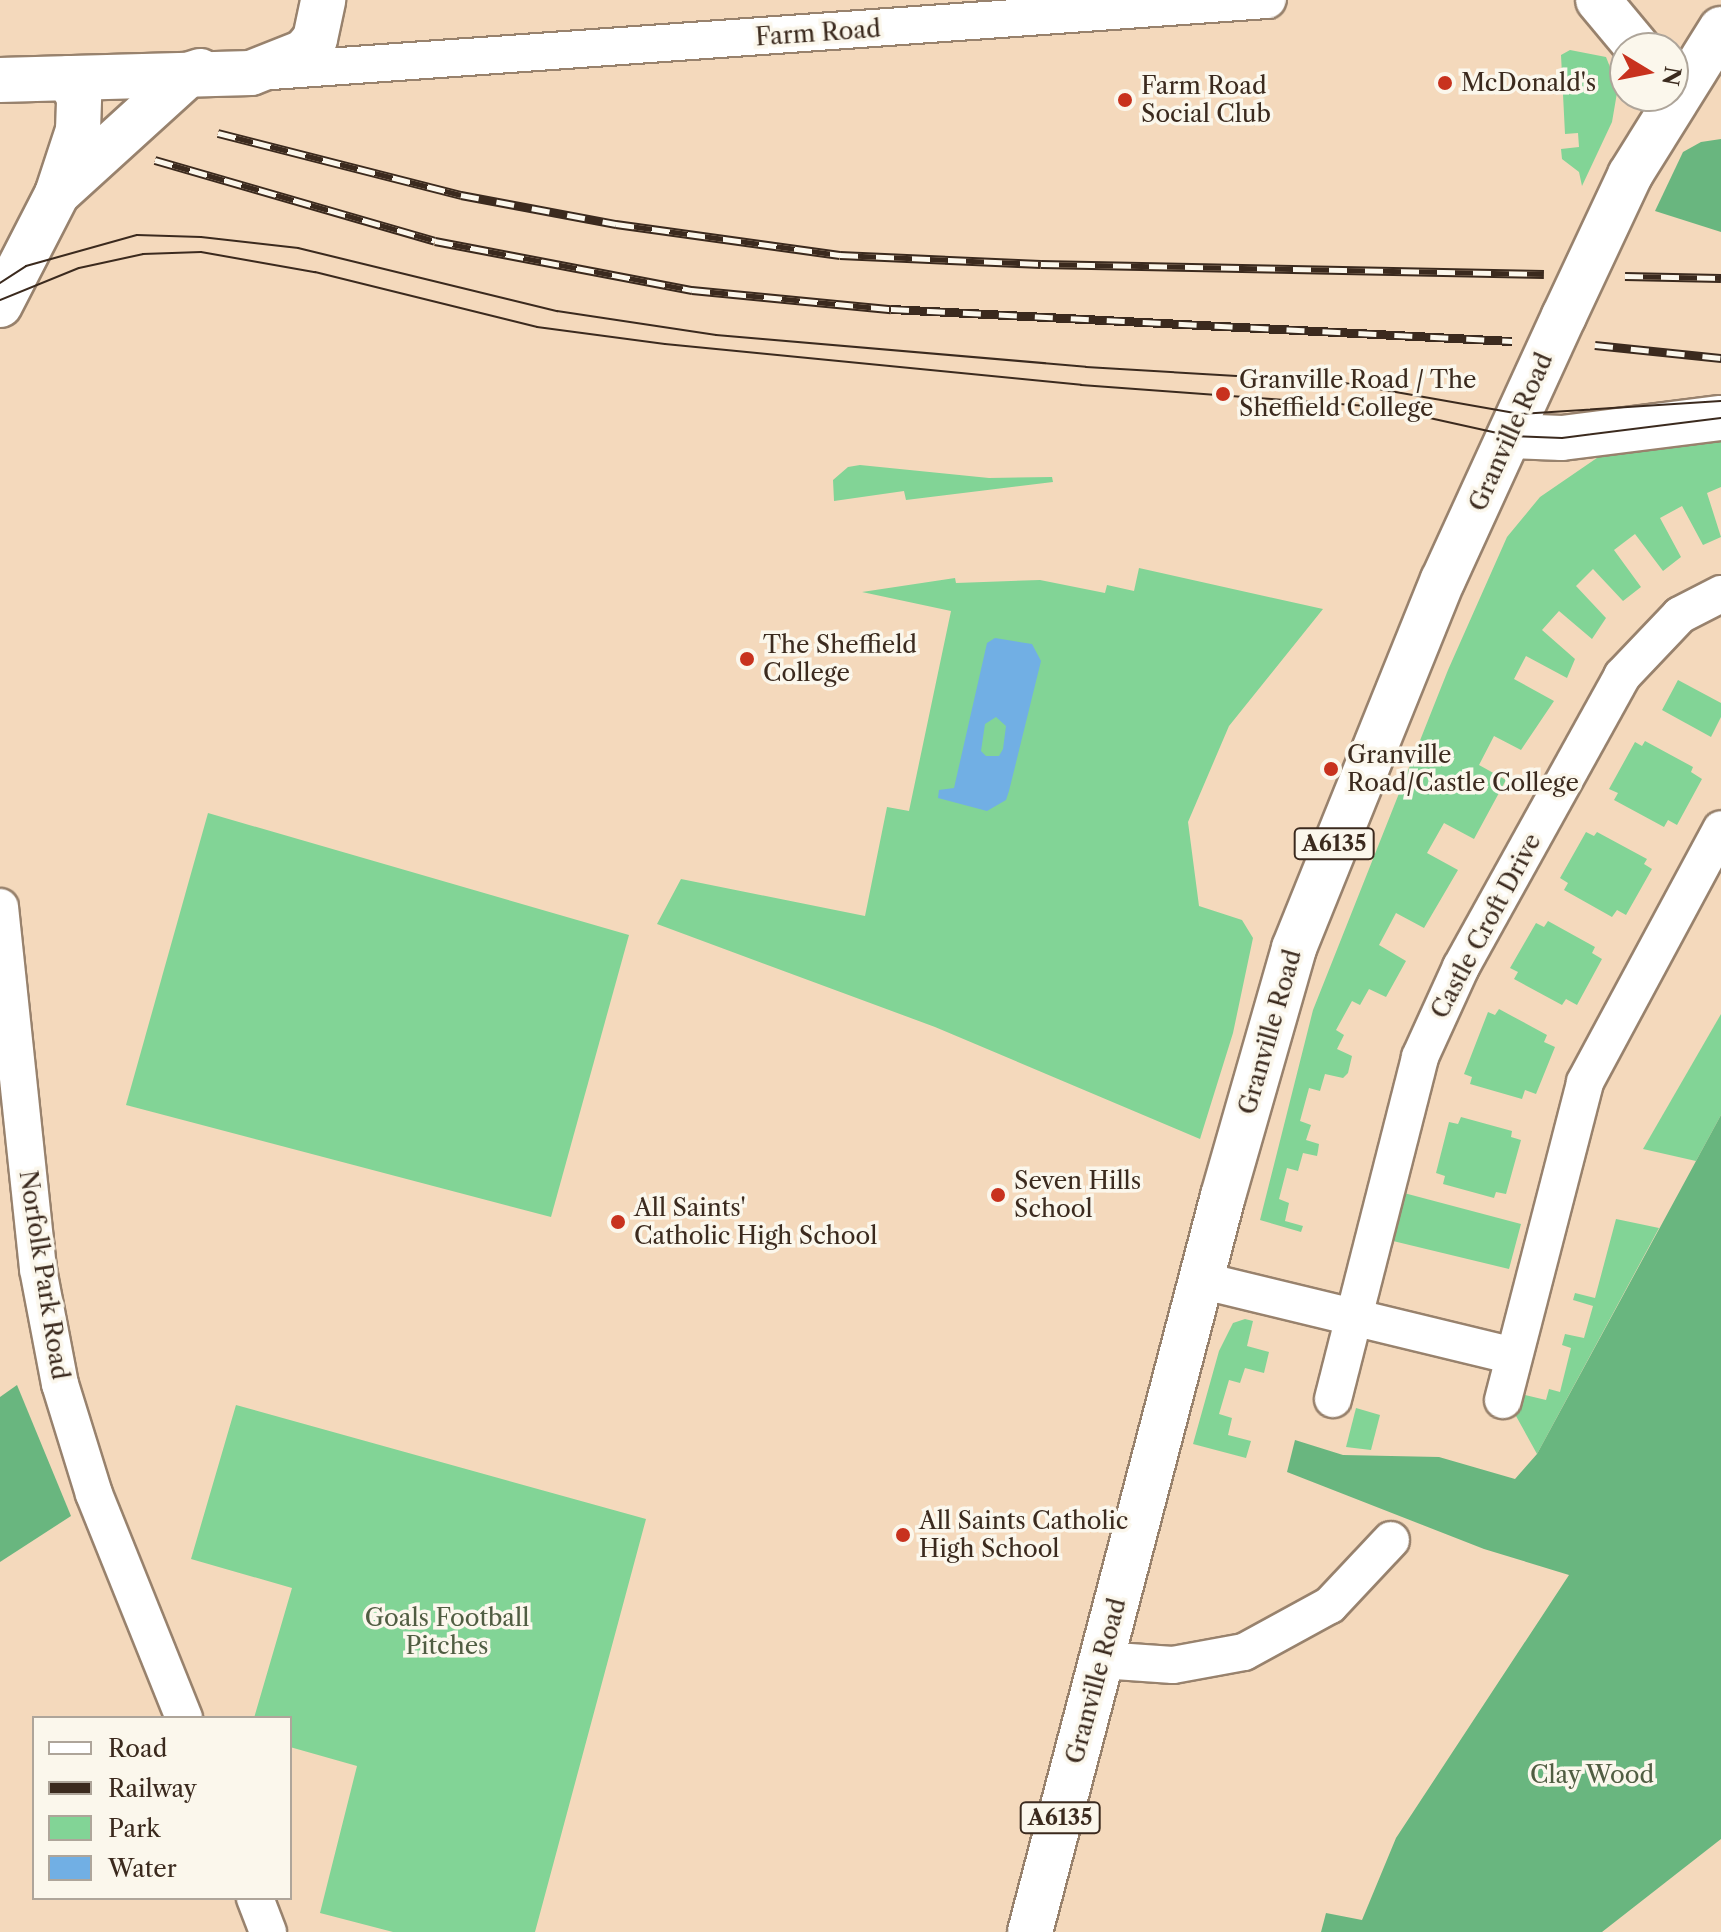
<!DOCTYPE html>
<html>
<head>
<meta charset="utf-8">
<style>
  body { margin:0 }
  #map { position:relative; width:1721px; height:1932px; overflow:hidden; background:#f4d9bc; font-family:"Libre Caslon Text",serif }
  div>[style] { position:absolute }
  .green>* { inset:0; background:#82d496 }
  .forest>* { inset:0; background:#69b67f }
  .water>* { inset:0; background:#71afe4 }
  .roads { filter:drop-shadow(2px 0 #98826d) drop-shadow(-2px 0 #98826d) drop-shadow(0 2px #98826d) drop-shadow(0 -2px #98826d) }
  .street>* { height:36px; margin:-18px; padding:0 18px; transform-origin:18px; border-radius:18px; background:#fff }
  .secondary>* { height:44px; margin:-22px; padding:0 22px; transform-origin:22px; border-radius:22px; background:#fff }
  .primary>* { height:44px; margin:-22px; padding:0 22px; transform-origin:22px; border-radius:22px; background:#fff }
  .tram>* { height:2px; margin:-1px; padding:0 1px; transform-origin:1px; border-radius:1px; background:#3b2a1e }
  .rail>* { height:9px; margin-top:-4.5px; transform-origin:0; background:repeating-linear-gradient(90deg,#fbf7ec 0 18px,#3b2a1e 0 36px); box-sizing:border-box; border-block:2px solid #3b2a1e }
  .dots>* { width:22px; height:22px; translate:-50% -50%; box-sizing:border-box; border:4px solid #fbf7ec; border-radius:50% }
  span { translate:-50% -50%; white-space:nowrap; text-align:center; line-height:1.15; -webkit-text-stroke:7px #fbf7ec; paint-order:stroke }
  .shield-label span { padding:2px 6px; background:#fbf7ec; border:2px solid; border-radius:6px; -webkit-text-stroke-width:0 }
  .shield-label { font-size:22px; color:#3b2a1e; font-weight:700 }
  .street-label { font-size:24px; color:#3b2a1e }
  .poi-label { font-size:24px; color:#3b2a1e }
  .left { translate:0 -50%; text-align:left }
  .park-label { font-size:24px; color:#505d42 }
  .legend { position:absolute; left:32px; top:1716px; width:260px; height:184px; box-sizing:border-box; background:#fbf7ec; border:2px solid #aea59a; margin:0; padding:10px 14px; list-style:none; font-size:24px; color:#3b2a1e }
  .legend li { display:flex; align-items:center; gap:16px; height:40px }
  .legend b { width:40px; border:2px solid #aea59a }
  .north { position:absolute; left:1609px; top:32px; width:80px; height:80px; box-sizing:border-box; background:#fbf7ec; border:2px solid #aea59a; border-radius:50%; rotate:100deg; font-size:22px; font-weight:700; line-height:32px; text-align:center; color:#3b2a1e }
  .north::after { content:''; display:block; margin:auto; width:28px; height:36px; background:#c8321e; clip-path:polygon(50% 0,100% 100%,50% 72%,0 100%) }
</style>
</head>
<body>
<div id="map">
  <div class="green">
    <div style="clip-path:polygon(1570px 50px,1606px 57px,1618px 87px,1612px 122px,1582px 186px,1579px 172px,1562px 159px,1561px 149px,1579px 147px,1578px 133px,1565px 134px,1561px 55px)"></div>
    <div style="clip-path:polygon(1721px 435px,1721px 487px,1707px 493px,1721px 537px,1703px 545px,1682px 506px,1660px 518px,1681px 557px,1663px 571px,1635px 534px,1614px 550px,1641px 587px,1623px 601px,1593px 569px,1576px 586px,1606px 618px,1592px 639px,1559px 611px,1542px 630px,1575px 659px,1567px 678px,1526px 656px,1514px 679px,1554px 701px,1521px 750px,1494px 736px,1479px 765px,1506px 780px,1474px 839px,1444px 823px,1427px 853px,1458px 870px,1424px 928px,1396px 913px,1379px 945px,1406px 961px,1386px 997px,1369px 989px,1360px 1005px,1352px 1001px,1336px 1030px,1344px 1035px,1337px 1049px,1352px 1056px,1348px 1073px,1343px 1078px,1325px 1074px,1320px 1091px,1309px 1088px,1300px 1121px,1311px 1125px,1306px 1140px,1319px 1144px,1318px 1151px,1317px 1156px,1303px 1153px,1298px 1171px,1287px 1168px,1279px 1199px,1289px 1203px,1285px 1221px,1303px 1226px,1301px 1232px,1260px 1220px,1313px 1010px,1448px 670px,1507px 537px,1540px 497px,1610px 449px)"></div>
    <div style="clip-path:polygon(860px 465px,989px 478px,1052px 477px,1053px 482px,906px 500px,904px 491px,834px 501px,833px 480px,848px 467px)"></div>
    <div style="clip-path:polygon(1139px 568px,1323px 609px,1229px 726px,1188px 822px,1199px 906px,1242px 920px,1253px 938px,1233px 1033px,1200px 1139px,935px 1027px,657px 924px,681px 879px,865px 916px,887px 807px,909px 811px,951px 611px,862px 592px,955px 578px,956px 583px,1040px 580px,1105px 593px,1107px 585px,1134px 591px)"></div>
    <div style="clip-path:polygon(1678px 680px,1721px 703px,1721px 717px,1711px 737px,1662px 710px)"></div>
    <div style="clip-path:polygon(1645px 741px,1693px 767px,1691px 772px,1702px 779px,1677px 825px,1668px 820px,1664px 827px,1614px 800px,1618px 793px,1609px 789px,1635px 742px,1642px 746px)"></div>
    <div style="clip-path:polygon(208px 813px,629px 935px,551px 1217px,126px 1105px)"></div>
    <div style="clip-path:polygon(1586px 832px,1594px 836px,1597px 832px,1647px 859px,1644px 864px,1652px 869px,1626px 915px,1617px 910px,1612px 917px,1564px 890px,1568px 883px,1560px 878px)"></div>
    <div style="clip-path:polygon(1548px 921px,1595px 947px,1592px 953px,1602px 959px,1577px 1005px,1566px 999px,1562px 1005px,1514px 979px,1518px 972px,1510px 968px,1536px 923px,1544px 927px)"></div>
    <div style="clip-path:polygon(1499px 1009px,1547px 1035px,1544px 1042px,1555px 1047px,1536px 1094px,1525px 1090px,1522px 1099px,1470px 1084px,1472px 1077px,1464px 1074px,1488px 1012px,1495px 1015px)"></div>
    <div style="clip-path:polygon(1721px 1014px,1721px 1115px,1696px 1161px,1643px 1149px)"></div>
    <div style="clip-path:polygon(1461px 1117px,1512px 1131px,1511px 1137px,1521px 1140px,1506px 1194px,1496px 1192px,1494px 1198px,1443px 1184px,1445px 1176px,1436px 1173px,1449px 1122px,1458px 1124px)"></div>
    <div style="clip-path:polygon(1404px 1193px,1521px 1224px,1509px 1269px,1393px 1241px)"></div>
    <div style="clip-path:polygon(1616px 1219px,1659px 1228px,1537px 1454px,1516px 1416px,1521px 1394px,1546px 1400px,1549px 1389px,1560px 1392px,1571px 1348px,1562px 1345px,1565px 1334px,1584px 1338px,1593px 1306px,1573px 1300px,1575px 1293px,1595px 1298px)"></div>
    <div style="clip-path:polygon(1245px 1319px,1253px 1321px,1247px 1346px,1269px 1352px,1264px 1373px,1245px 1368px,1240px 1383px,1229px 1380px,1219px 1414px,1232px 1418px,1228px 1435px,1251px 1441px,1246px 1458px,1193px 1444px,1219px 1351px,1233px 1323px)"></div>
    <div style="clip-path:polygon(236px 1405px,646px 1519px,535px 1932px,393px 1932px,320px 1913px,357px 1766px,290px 1747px,290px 1718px,254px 1718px,292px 1588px,191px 1559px)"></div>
    <div style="clip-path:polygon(1356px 1408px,1380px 1415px,1371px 1450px,1346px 1447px)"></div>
  </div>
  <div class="forest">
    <div style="clip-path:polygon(1721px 139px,1721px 232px,1655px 211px,1683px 152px,1701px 142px)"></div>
    <div style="clip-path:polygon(1721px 1115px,1721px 1839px,1602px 1932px,1321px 1932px,1326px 1913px,1362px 1920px,1396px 1838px,1569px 1575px,1484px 1549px,1287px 1472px,1295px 1440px,1343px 1455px,1439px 1457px,1515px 1479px,1537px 1454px)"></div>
    <div style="clip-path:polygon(17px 1385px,71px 1516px,0 1562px,0 1397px)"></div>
  </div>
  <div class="water">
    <div style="clip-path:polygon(evenodd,995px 638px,1032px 644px,1041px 661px,1009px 791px,1006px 800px,987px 811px,938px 798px,939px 790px,954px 788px,987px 643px,995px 638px,996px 717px,1006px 726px,1003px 749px,999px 756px,986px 756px,981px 751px,985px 724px,996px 717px)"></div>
  </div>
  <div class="roads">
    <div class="street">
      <div style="left:271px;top:71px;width:999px;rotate:-4.08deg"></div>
      <div style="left:0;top:907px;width:364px;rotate:84deg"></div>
      <div style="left:38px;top:1269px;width:117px;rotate:79.2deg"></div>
      <div style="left:60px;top:1384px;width:115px;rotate:72.8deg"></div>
      <div style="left:94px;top:1494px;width:241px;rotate:68.1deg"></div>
      <div style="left:1200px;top:1280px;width:322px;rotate:13.6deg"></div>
      <div style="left:1333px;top:1399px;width:353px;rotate:-75.7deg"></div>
      <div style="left:1420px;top:1057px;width:99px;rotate:-65.5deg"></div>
      <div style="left:1461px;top:967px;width:333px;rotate:-61deg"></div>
      <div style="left:1622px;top:676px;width:84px;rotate:-46.4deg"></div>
      <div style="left:1680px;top:615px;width:46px;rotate:-27.1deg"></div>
      <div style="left:1503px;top:1400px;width:328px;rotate:-75.5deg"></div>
      <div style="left:1585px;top:1082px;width:287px;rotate:-61.7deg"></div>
      <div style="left:1101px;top:1660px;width:72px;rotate:4deg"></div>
      <div style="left:1173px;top:1665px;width:72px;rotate:-10.4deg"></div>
      <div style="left:1244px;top:1652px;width:98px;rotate:-28.7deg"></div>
      <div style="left:1330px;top:1605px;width:89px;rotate:-46.8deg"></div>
      <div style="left:255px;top:1898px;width:36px;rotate:69deg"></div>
    </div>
    <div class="secondary">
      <div style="left:0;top:80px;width:251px;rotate:-1.6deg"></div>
      <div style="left:251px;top:73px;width:57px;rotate:-21.6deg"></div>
      <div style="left:304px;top:52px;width:17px;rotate:-50deg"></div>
      <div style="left:315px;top:39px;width:40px;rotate:-78deg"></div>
      <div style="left:57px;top:194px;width:177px;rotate:-42.3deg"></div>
      <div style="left:188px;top:75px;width:13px;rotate:-18deg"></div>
      <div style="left:0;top:305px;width:125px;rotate:-62.8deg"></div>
      <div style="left:57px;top:194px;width:67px;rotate:-71.8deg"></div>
      <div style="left:78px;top:130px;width:33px;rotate:-88deg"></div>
      <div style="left:79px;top:97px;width:22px;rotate:-120deg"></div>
      <div style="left:1511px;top:436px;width:51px;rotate:2.2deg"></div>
      <div style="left:1562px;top:438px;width:160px;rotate:-7.2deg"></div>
    </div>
    <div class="primary">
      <div style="left:1598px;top:0;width:62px;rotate:50.2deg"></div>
      <div style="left:1030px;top:1932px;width:761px;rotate:-75.31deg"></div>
      <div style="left:1223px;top:1196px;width:258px;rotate:-74deg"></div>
      <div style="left:1294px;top:948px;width:397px;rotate:-68deg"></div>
      <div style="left:1443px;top:580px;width:290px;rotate:-65.4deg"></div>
      <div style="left:1564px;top:316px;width:156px;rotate:-64.9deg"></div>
      <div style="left:1630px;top:175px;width:172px;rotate:-58.1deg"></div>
    </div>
  </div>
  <div class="tram">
    <div style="left:0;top:283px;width:31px;rotate:-33deg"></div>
    <div style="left:26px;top:266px;width:115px;rotate:-15.6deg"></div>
    <div style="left:137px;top:235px;width:64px;rotate:1.8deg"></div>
    <div style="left:201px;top:237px;width:98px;rotate:6.5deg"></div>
    <div style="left:298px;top:248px;width:267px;rotate:13.7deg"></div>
    <div style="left:557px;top:311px;width:161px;rotate:8.6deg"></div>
    <div style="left:716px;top:335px;width:371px;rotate:4.9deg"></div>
    <div style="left:1086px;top:367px;width:253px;rotate:3.4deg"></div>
    <div style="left:1339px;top:382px;width:184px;rotate:10deg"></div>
    <div style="left:1520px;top:414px;width:201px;rotate:-3.7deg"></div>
    <div style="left:0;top:300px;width:85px;rotate:-22.1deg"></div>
    <div style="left:79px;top:268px;width:66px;rotate:-12.3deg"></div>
    <div style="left:143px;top:254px;width:58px;rotate:-2deg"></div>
    <div style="left:201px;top:252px;width:116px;rotate:10deg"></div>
    <div style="left:315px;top:272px;width:229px;rotate:13.9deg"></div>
    <div style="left:537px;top:327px;width:129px;rotate:7.6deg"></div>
    <div style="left:665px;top:344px;width:418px;rotate:5.6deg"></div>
    <div style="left:1081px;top:385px;width:300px;rotate:4.2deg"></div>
    <div style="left:1380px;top:407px;width:134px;rotate:12.5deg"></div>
    <div style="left:1511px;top:436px;width:51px;rotate:2.2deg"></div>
    <div style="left:1562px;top:438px;width:160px;rotate:-7.2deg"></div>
  </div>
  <div class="rail">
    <div style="left:218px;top:133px;width:251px;rotate:14.3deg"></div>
    <div style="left:461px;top:195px;width:158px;rotate:10.6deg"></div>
    <div style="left:616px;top:224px;width:226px;rotate:7.9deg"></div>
    <div style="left:840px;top:255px;width:201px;rotate:2.6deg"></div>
    <div style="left:1041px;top:264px;width:503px;rotate:1.14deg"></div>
    <div style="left:155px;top:160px;width:291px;rotate:16.1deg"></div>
    <div style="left:435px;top:241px;width:262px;rotate:10.8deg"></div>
    <div style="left:692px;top:290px;width:200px;rotate:5.5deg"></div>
    <div style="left:891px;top:309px;width:622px;rotate:2.95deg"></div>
    <div style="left:1625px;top:276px;width:96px;rotate:1.2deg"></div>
    <div style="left:1595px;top:345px;width:127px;rotate:5.9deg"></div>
  </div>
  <div class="dots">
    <div style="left:1445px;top:83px;background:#c8321e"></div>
    <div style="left:1125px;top:100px;background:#c8321e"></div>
    <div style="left:1223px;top:394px;background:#c8321e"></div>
    <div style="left:747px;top:659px;background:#c8321e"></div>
    <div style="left:1331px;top:769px;background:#c8321e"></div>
    <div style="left:998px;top:1195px;background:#c8321e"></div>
    <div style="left:618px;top:1222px;background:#c8321e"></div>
    <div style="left:903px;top:1535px;background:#c8321e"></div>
  </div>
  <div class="shield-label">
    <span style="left:1334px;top:844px">A6135</span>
    <span style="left:1060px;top:1818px">A6135</span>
  </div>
  <div class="street-label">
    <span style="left:818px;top:33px;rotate:-4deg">Farm Road</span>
    <span style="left:1511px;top:432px;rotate:-66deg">Granville Road</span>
    <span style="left:1486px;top:926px;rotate:-62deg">Castle Croft Drive</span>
    <span style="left:1270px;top:1032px;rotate:-74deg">Granville Road</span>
    <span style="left:44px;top:1275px;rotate:81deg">Norfolk Park Road</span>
    <span style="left:1096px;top:1681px;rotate:-75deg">Granville Road</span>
  </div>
  <div class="poi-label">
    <span class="left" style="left:1461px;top:83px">McDonald's</span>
    <span class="left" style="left:1141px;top:100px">Farm Road<br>Social Club</span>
    <span class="left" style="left:1239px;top:394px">Granville Road / The<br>Sheffield College</span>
    <span class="left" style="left:763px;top:659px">The Sheffield<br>College</span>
    <span class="left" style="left:1347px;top:769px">Granville<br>Road/Castle College</span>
    <span class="left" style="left:1014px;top:1195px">Seven Hills<br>School</span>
    <span class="left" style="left:634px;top:1222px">All Saints'<br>Catholic High School</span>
    <span class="left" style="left:919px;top:1535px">All Saints Catholic<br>High School</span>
  </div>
  <div class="park-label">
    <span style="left:447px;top:1632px">Goals Football<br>Pitches</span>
    <span style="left:1592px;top:1775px">Clay Wood</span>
  </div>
  <ul class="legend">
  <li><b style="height:10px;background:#fff"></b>Road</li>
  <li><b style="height:10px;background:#3b2a1e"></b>Railway</li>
  <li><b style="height:22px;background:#82d496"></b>Park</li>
  <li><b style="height:22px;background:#71afe4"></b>Water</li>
  </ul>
  <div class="north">N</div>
</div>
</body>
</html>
